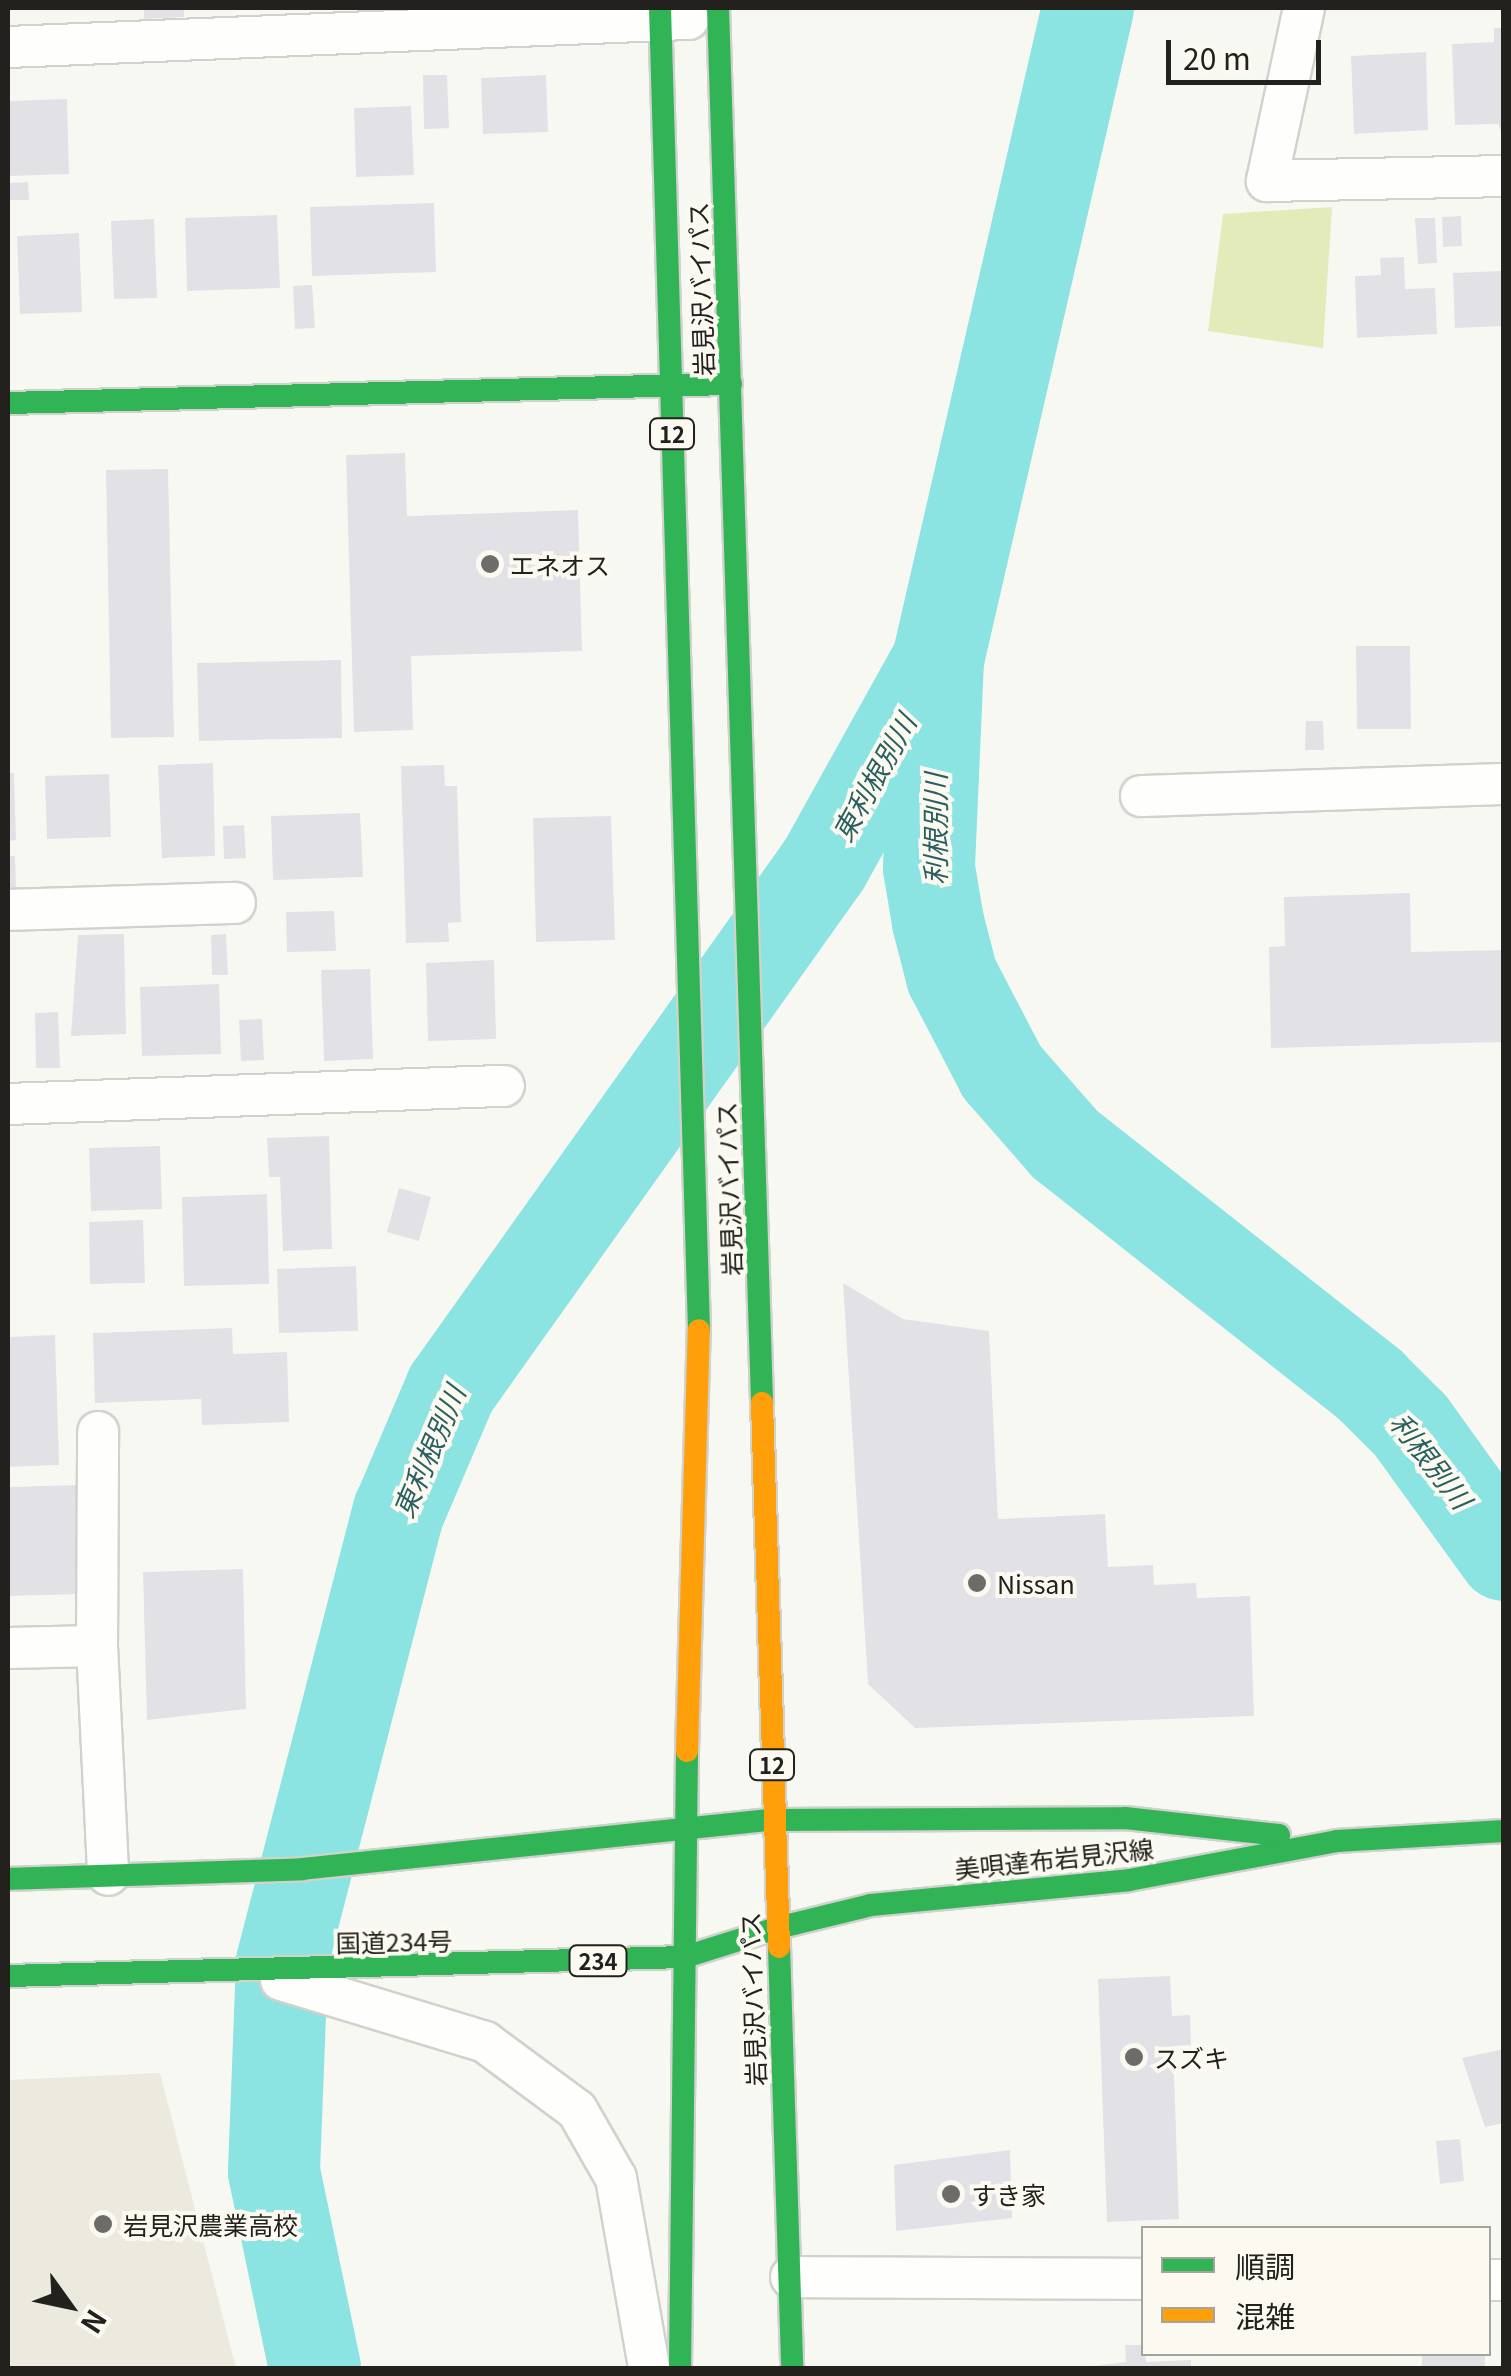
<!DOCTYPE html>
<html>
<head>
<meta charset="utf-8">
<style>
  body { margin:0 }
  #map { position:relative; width:1511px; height:2376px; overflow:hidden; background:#f8f8f3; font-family:Georgia,"Noto Sans JP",serif }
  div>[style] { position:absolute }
  .built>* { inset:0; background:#ece9de }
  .green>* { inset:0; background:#e4ebbb }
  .river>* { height:92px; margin:-46px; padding:0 46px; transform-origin:46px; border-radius:46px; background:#8be4e2 }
  .building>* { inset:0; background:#e2e2e6 }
  .roads { filter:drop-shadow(2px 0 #d1d1cd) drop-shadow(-2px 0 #d1d1cd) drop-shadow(0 2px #d1d1cd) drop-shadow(0 -2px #d1d1cd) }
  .street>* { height:40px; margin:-20px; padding:0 20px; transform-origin:20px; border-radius:20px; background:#fefefd }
  .fast>* { height:22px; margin:-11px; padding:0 11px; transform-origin:11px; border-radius:11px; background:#30b455 }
  .slow>* { height:22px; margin:-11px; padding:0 11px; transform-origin:11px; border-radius:11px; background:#ff9f0a }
  .dots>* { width:28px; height:28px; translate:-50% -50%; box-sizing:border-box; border:5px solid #fbf9f0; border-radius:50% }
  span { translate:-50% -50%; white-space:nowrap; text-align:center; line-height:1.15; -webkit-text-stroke:8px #fbf9f0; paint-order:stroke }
  .shield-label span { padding:2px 8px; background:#fbf9f0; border:2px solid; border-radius:8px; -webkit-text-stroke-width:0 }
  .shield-label { font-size:22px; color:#22211e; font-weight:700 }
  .street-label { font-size:25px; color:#22211e }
  .poi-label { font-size:25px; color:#22211e }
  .left { translate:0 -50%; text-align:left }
  .water-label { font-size:28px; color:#2b6060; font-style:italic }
  .frame { position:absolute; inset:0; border:10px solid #22211e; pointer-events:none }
  .legend { position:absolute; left:1141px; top:2226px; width:350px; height:130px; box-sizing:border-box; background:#fbf9f0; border:2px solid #a4a39c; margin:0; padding:12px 18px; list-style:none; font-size:30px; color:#22211e }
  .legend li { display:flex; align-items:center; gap:20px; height:50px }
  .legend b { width:50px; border:2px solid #a4a39c }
  .north { position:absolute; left:20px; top:2256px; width:100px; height:100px; -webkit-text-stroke:8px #fbf9f0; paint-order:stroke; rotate:123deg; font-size:28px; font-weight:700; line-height:40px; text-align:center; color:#22211e }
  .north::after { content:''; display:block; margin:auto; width:35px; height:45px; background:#22211e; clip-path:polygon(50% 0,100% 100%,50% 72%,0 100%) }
  .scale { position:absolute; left:1166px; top:40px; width:155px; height:45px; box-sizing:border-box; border:5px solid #22211e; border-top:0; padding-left:12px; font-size:30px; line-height:35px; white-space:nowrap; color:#22211e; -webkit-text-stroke:8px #fbf9f0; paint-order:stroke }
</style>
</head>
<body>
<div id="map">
  <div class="built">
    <div style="clip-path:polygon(160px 2073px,236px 2368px,8px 2368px,8px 2080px)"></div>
  </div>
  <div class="green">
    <div style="clip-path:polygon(1332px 207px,1323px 348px,1208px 331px,1223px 214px)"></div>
  </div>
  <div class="river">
    <div style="left:1088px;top:8px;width:669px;rotate:102.96deg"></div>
    <div style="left:938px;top:660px;width:208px;rotate:92.5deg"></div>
    <div style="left:929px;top:868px;width:55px;rotate:80.5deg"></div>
    <div style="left:938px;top:922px;width:56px;rotate:75.5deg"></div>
    <div style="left:952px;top:976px;width:108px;rotate:62.5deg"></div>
    <div style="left:1002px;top:1072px;width:96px;rotate:48.8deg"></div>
    <div style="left:1065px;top:1144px;width:390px;rotate:38.3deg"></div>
    <div style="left:1371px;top:1386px;width:57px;rotate:45deg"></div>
    <div style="left:1411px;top:1426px;width:159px;rotate:54.2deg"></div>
    <div style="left:315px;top:2368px;width:201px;rotate:-101.8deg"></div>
    <div style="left:274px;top:2171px;width:209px;rotate:-87.8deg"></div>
    <div style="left:282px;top:1962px;width:466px;rotate:-75.5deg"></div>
    <div style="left:399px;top:1511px;width:133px;rotate:-66.9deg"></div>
    <div style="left:451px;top:1389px;width:643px;rotate:-54.56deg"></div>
    <div style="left:824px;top:865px;width:235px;rotate:-60.9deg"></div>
  </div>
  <div class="building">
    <div style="clip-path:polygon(144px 8px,184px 8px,184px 17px,144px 19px)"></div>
    <div style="clip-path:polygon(1494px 28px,1504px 28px,1504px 137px,1498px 124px,1455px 125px,1452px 44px,1494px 42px)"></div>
    <div style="clip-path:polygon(1426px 52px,1428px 130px,1354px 134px,1351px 56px)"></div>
    <div style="clip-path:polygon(423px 75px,447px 75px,449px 128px,424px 129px)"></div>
    <div style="clip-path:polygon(546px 75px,548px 132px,483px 134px,481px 78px)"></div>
    <div style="clip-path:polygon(67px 99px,69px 174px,8px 176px,8px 101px)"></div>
    <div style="clip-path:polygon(411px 106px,414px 175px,356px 177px,354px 108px)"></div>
    <div style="clip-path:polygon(28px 182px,29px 200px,9px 200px,9px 183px)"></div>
    <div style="clip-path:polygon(434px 203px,436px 272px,312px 276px,310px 207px)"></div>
    <div style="clip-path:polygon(277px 215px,280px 288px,187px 291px,185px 218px)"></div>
    <div style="clip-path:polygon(1461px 216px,1462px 246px,1443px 247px,1442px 217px)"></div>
    <div style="clip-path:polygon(1415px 218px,1435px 218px,1437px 263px,1418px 264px)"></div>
    <div style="clip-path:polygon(154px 219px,157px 298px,114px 299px,111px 221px)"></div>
    <div style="clip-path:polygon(79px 233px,82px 312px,20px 314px,17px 236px)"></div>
    <div style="clip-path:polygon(1404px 257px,1405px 289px,1435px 288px,1437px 334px,1357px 338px,1355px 276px,1381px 275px,1380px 258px)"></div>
    <div style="clip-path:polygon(1504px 271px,1504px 326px,1455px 328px,1453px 273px)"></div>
    <div style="clip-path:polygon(312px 285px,315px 328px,295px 329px,293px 286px)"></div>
    <div style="clip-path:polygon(405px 453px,407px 516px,578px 510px,582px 651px,411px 656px,413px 730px,354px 732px,346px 455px)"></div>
    <div style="clip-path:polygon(168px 469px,174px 737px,111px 738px,106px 470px)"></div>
    <div style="clip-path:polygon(1356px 646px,1410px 646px,1411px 729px,1357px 729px)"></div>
    <div style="clip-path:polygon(341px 660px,342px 738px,199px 741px,197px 663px)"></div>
    <div style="clip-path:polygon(1306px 721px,1323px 721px,1324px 750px,1305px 750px)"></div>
    <div style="clip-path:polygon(213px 763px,215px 856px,162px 858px,158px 765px)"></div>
    <div style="clip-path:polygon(444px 765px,445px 786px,457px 786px,461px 922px,448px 923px,449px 942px,406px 943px,401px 766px)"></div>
    <div style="clip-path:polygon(8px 773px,14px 773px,16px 840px,8px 841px)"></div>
    <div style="clip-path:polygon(109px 774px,111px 837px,47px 839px,45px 776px)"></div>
    <div style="clip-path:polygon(360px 813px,363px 877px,273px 880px,271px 816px)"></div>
    <div style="clip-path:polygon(611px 816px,615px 940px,536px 942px,533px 818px)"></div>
    <div style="clip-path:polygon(244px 825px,246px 858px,224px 859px,223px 826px)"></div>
    <div style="clip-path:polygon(8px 856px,15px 856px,16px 888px,8px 888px)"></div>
    <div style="clip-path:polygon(1410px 893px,1411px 952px,1504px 950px,1504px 1042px,1271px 1048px,1269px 947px,1285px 946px,1284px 897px)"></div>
    <div style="clip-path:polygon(334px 911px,336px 951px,287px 952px,286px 912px)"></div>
    <div style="clip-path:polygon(124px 934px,126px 1034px,71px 1036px,78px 935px)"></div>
    <div style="clip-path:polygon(226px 934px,228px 975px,212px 975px,211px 935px)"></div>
    <div style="clip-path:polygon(494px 960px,496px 1039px,428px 1041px,426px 963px)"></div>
    <div style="clip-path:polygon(370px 969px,373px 1059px,324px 1061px,321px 970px)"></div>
    <div style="clip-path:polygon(219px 984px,221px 1054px,142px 1056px,140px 987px)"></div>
    <div style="clip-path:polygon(58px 1012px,60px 1068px,36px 1068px,35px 1013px)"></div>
    <div style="clip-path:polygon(262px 1019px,264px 1060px,241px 1061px,239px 1020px)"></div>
    <div style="clip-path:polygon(329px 1136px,332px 1249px,283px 1251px,280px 1177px,269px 1177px,267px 1138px)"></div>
    <div style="clip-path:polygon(160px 1146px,162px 1209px,91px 1211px,89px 1148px)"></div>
    <div style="clip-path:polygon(399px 1188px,431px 1197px,419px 1241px,387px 1232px)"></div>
    <div style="clip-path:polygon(267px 1194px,269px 1284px,184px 1286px,182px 1197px)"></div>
    <div style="clip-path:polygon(143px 1220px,145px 1283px,90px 1284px,89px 1222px)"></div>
    <div style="clip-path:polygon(356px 1266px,358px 1331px,279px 1333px,277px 1269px)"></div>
    <div style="clip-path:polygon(843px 1283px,903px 1319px,989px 1331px,998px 1519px,1105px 1514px,1108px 1567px,1153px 1565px,1154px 1585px,1196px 1583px,1197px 1598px,1250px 1596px,1254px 1716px,915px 1728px,868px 1684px)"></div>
    <div style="clip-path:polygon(232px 1328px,233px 1354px,287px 1352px,289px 1422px,202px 1425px,201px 1399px,95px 1403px,93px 1333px)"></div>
    <div style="clip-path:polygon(55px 1335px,59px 1465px,8px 1467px,8px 1337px)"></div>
    <div style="clip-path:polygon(77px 1485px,80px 1594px,10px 1596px,8px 1487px)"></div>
    <div style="clip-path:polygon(243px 1569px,246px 1709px,147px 1720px,143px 1572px)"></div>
    <div style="clip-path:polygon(1170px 1976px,1172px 2016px,1190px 2015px,1191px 2045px,1173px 2046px,1179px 2219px,1107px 2222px,1098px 1979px)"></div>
    <div style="clip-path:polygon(1504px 2049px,1504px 2123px,1485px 2127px,1462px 2058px)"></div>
    <div style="clip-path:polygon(1460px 2139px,1464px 2181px,1440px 2184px,1436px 2141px)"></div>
    <div style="clip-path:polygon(1010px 2150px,1012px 2218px,896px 2231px,894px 2165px)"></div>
    <div style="clip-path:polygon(1125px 2345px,1144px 2345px,1146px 2362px,1191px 2360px,1191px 2368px,1075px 2368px,1126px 2362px)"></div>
    <div style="clip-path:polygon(1422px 2354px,1485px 2354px,1485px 2368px,1422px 2368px)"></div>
  </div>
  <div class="roads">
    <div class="street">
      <div style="left:1304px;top:8px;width:177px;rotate:102.1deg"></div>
      <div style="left:1267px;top:181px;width:237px;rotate:-1.2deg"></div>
      <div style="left:8px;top:47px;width:681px;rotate:-2.36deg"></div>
      <div style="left:1141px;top:796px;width:363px;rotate:-1.9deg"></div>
      <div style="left:8px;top:910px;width:227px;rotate:-1.8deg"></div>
      <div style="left:8px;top:1104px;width:496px;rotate:-2.1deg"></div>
      <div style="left:97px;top:1646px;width:214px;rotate:-89.7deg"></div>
      <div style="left:8px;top:1648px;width:89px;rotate:-1.3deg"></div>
      <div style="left:97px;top:1646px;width:229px;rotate:87.2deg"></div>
      <div style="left:281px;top:1980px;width:213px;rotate:16.9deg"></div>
      <div style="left:485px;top:2042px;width:114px;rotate:36.5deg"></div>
      <div style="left:577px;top:2110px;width:78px;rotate:60.2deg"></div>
      <div style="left:616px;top:2178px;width:193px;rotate:80.1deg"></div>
      <div style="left:791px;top:2277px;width:353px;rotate:0.3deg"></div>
      <div style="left:1488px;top:2280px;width:16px"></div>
    </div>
    <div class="fast">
      <div style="left:660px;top:8px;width:1323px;rotate:88.31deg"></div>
      <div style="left:718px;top:8px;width:1396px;rotate:88.19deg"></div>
      <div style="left:8px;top:403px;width:723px;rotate:-1.51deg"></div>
      <div style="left:772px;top:1820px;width:353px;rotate:-0.3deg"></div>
      <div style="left:1125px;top:1818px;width:155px;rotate:6.3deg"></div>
      <div style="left:8px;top:1879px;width:294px;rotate:-1.9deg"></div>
      <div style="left:302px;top:1869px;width:473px;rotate:-6deg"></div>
      <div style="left:777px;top:1928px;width:97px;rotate:-13.7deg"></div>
      <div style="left:871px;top:1905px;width:259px;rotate:-5.5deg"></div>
      <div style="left:1129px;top:1880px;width:212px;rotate:-10.6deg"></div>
      <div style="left:1337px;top:1841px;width:167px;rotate:-3.4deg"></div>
      <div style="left:779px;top:1947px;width:421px;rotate:88.2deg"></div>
      <div style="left:8px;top:1976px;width:677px;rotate:-1.61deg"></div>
      <div style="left:685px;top:1957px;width:96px;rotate:-17.5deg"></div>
      <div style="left:680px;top:2368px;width:617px;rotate:-89.35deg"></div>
    </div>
    <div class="slow">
      <div style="left:762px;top:1403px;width:544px;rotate:88.21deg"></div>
      <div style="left:687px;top:1751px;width:421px;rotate:-88.4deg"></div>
    </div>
  </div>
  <div class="dots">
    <div style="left:490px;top:564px;background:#6d6c69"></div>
    <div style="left:977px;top:1583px;background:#6d6c69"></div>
    <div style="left:1134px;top:2057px;background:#6d6c69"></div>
    <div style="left:951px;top:2194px;background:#6d6c69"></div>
    <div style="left:103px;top:2224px;background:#6d6c69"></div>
  </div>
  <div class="shield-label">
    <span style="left:672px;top:434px">12</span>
    <span style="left:772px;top:1765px">12</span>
    <span style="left:598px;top:1961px">234</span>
  </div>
  <div class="street-label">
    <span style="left:700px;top:289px;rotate:-92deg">岩見沢バイパス</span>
    <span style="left:728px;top:1189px;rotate:-92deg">岩見沢バイパス</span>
    <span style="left:1054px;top:1858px;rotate:-6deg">美唄達布岩見沢線</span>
    <span style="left:394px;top:1941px;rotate:-1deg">国道234号</span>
    <span style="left:752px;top:1999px;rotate:-92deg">岩見沢バイパス</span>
  </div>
  <div class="poi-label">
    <span class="left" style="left:510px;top:564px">エネオス</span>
    <span class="left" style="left:997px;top:1583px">Nissan</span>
    <span class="left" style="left:1154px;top:2057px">スズキ</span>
    <span class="left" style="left:971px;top:2194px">すき家</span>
    <span class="left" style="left:123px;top:2224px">岩見沢農業高校</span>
  </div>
  <div class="water-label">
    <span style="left:873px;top:777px;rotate:-61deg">東利根別川</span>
    <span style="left:934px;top:829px;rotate:-90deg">利根別川</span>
    <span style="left:428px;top:1451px;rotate:-67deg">東利根別川</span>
    <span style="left:1432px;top:1460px;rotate:52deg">利根別川</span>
  </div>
  <div class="frame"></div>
  <ul class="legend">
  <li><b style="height:12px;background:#30b455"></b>順調</li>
  <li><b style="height:12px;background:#ff9f0a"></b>混雑</li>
  </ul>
  <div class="north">N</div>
  <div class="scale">20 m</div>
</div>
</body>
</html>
